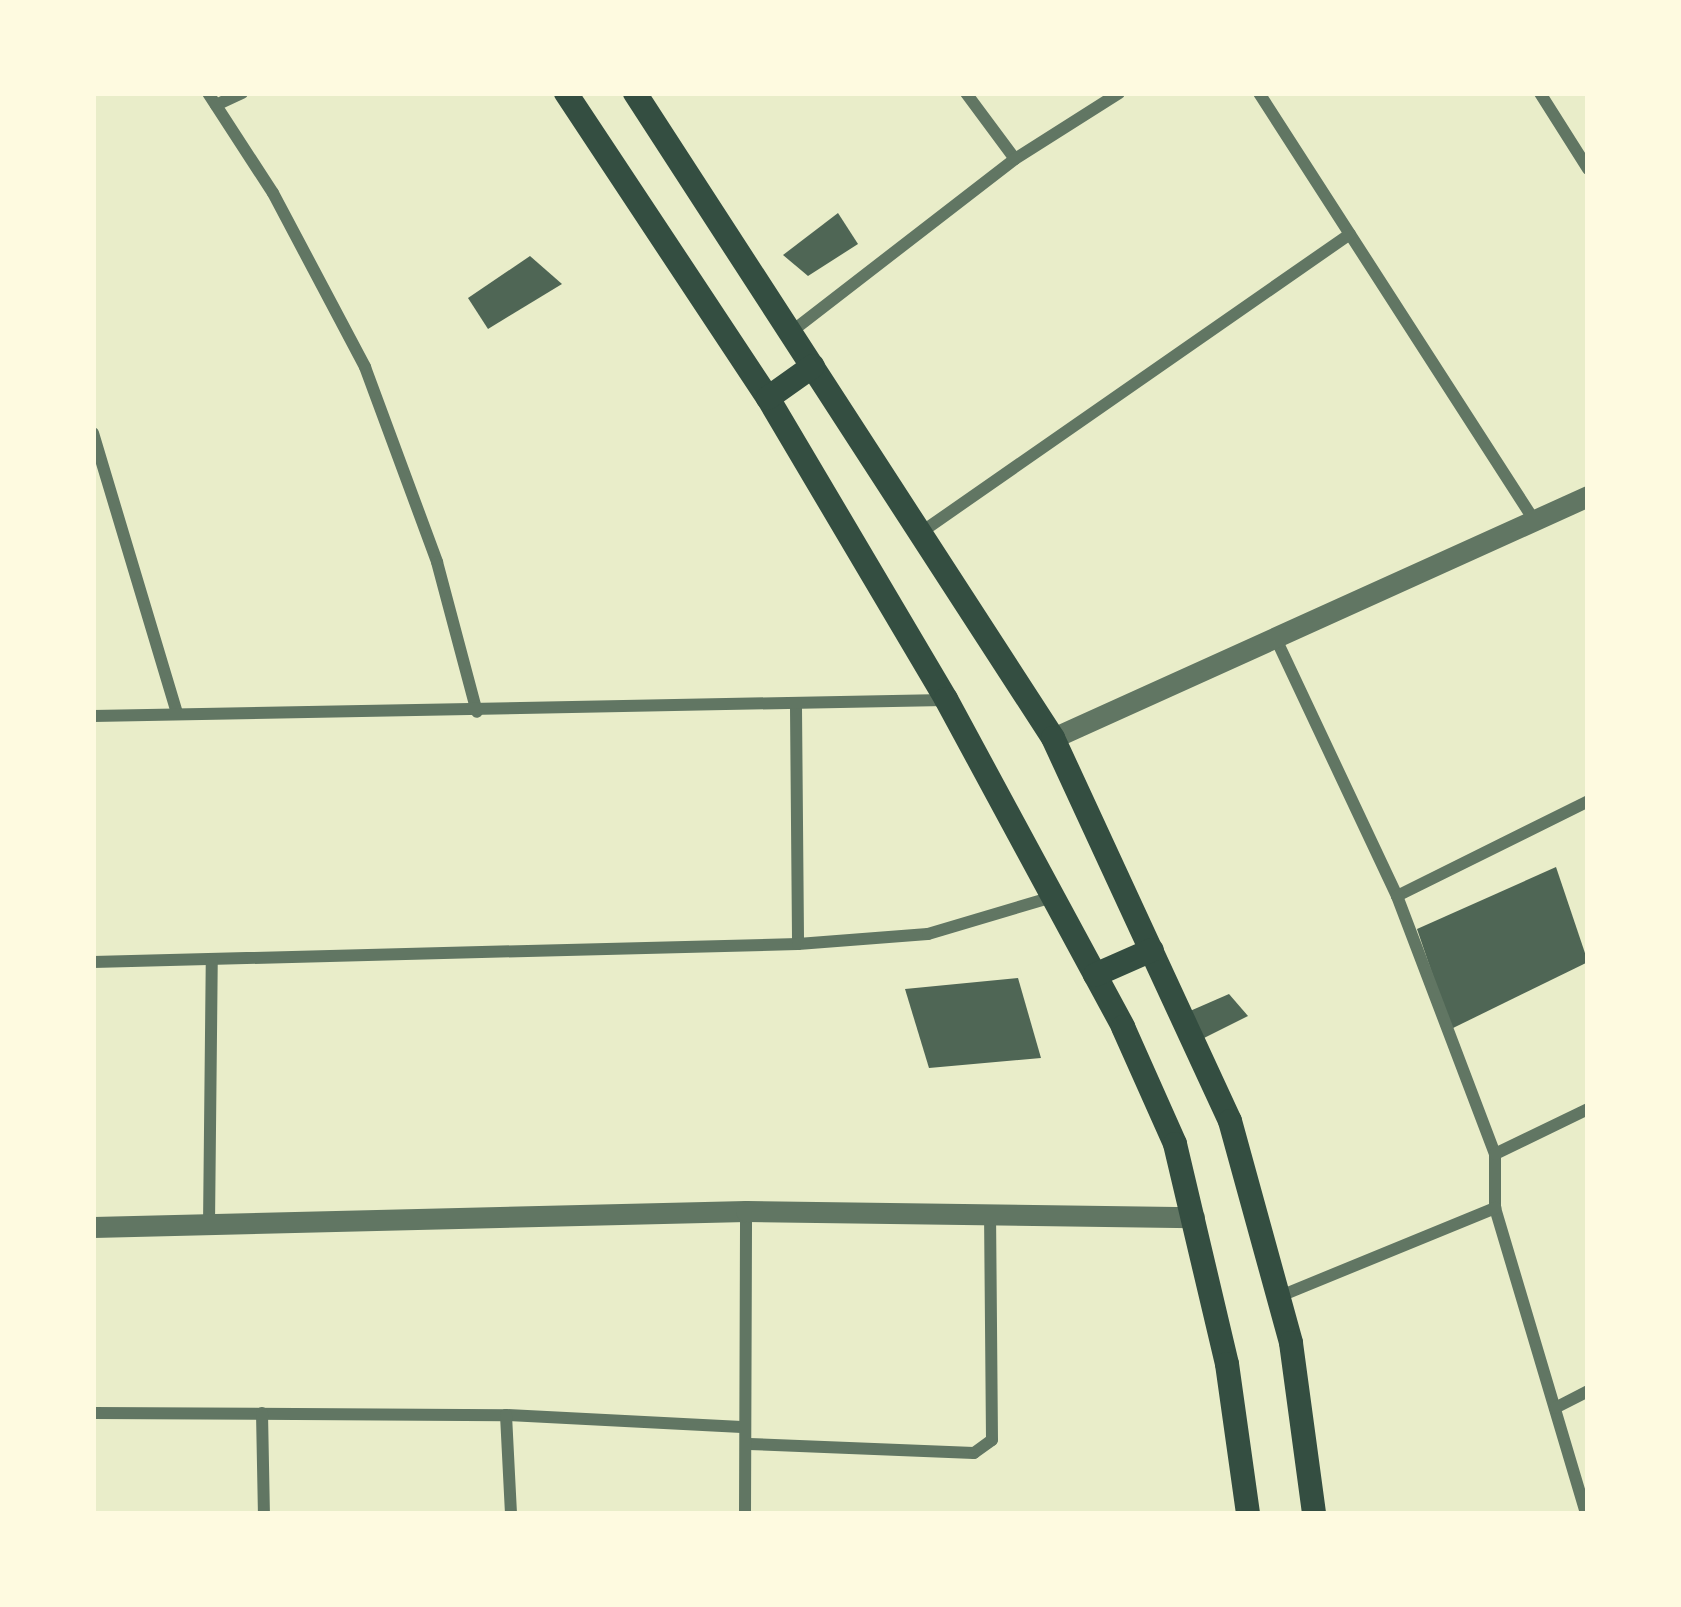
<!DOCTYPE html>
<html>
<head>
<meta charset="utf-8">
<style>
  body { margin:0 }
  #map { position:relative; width:1681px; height:1607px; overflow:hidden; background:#e9edc9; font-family:Rubik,sans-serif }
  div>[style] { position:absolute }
  .building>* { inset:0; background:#4f6655 }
  .minor>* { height:12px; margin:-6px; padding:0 6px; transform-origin:6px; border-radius:6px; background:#617663 }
  .tertiary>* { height:21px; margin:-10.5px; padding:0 10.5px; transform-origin:10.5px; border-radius:10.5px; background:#617663 }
  .secondary>* { height:24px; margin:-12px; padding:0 12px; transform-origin:12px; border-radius:12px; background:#344e41 }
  span { translate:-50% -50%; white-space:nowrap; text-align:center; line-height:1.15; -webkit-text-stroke:10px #fefae0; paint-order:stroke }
  .frame { position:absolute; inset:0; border:96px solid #fefae0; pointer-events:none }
</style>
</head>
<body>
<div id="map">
  <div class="building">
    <div style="clip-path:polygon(838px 213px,858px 244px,808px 276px,783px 255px)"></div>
    <div style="clip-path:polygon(530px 256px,562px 284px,488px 329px,468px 298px)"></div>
    <div style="clip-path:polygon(1556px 867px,1588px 962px,1451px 1029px,1417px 929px)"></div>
    <div style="clip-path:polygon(1018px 978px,1041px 1058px,929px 1068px,905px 989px)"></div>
    <div style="clip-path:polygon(1229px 994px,1248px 1016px,1202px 1039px,1190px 1011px)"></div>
  </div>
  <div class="minor">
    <div style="left:208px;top:93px;width:119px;rotate:57deg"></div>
    <div style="left:273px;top:193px;width:197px;rotate:62.1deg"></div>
    <div style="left:365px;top:367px;width:208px;rotate:69.7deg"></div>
    <div style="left:437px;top:562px;width:155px;rotate:75.1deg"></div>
    <div style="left:966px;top:93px;width:82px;rotate:53.4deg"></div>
    <div style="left:1259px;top:93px;width:508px;rotate:57.22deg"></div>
    <div style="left:1540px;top:93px;width:90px;rotate:57.7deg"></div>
    <div style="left:216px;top:105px;width:29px;rotate:-25deg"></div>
    <div style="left:791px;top:332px;width:283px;rotate:-37.7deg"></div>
    <div style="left:1015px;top:159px;width:123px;rotate:-32.4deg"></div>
    <div style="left:93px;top:433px;width:292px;rotate:73.3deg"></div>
    <div style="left:923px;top:531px;width:520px;rotate:-34.82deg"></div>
    <div style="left:1277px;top:641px;width:282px;rotate:64.8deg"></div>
    <div style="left:1397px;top:896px;width:276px;rotate:69.2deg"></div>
    <div style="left:1495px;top:1154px;width:54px;rotate:90deg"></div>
    <div style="left:1495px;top:1208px;width:319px;rotate:73.4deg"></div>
    <div style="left:796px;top:708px;width:236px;rotate:89.5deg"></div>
    <div style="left:93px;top:716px;width:852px;rotate:-1.08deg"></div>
    <div style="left:1397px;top:896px;width:213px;rotate:-26.4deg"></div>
    <div style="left:93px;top:962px;width:705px;rotate:-1.46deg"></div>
    <div style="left:798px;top:944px;width:130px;rotate:-4.4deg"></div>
    <div style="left:928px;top:934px;width:129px;rotate:-16.6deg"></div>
    <div style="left:1495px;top:1154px;width:103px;rotate:-25.8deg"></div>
    <div style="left:209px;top:1225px;width:266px;rotate:-89.4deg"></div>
    <div style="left:1278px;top:1297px;width:235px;rotate:-22.3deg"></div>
    <div style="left:1555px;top:1408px;width:37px;rotate:-27deg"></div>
    <div style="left:93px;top:1413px;width:413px;rotate:0.3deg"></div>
    <div style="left:506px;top:1415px;width:236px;rotate:2.9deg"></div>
    <div style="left:262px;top:1413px;width:101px;rotate:88.9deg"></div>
    <div style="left:506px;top:1415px;width:99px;rotate:87.1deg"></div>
    <div style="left:749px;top:1444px;width:225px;rotate:2.3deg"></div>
    <div style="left:974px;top:1453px;width:22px;rotate:-36deg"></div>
    <div style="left:992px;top:1440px;width:226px;rotate:-90.5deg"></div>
    <div style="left:745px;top:1514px;width:303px;rotate:-89.8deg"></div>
  </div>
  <div class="tertiary">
    <div style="left:1053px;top:738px;width:587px;rotate:-24.34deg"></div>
    <div style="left:93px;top:1227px;width:653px;rotate:-1.4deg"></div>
    <div style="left:746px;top:1211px;width:448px;rotate:0.8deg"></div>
  </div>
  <div class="secondary">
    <div style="left:566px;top:93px;width:366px;rotate:56.5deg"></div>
    <div style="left:768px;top:398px;width:350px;rotate:59.4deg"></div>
    <div style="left:946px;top:699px;width:373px;rotate:61.6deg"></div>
    <div style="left:1123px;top:1027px;width:128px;rotate:66deg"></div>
    <div style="left:1175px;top:1144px;width:226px;rotate:76.7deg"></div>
    <div style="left:1227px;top:1364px;width:151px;rotate:82deg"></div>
    <div style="left:635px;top:93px;width:769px;rotate:57.05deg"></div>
    <div style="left:1053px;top:738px;width:422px;rotate:65.2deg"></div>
    <div style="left:1230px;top:1121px;width:230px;rotate:74.6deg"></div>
    <div style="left:1291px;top:1343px;width:173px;rotate:82.3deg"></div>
    <div style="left:768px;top:398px;width:55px;rotate:-35.4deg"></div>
    <div style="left:1095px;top:975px;width:62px;rotate:-23.7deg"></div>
  </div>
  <div class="frame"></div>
</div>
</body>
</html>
